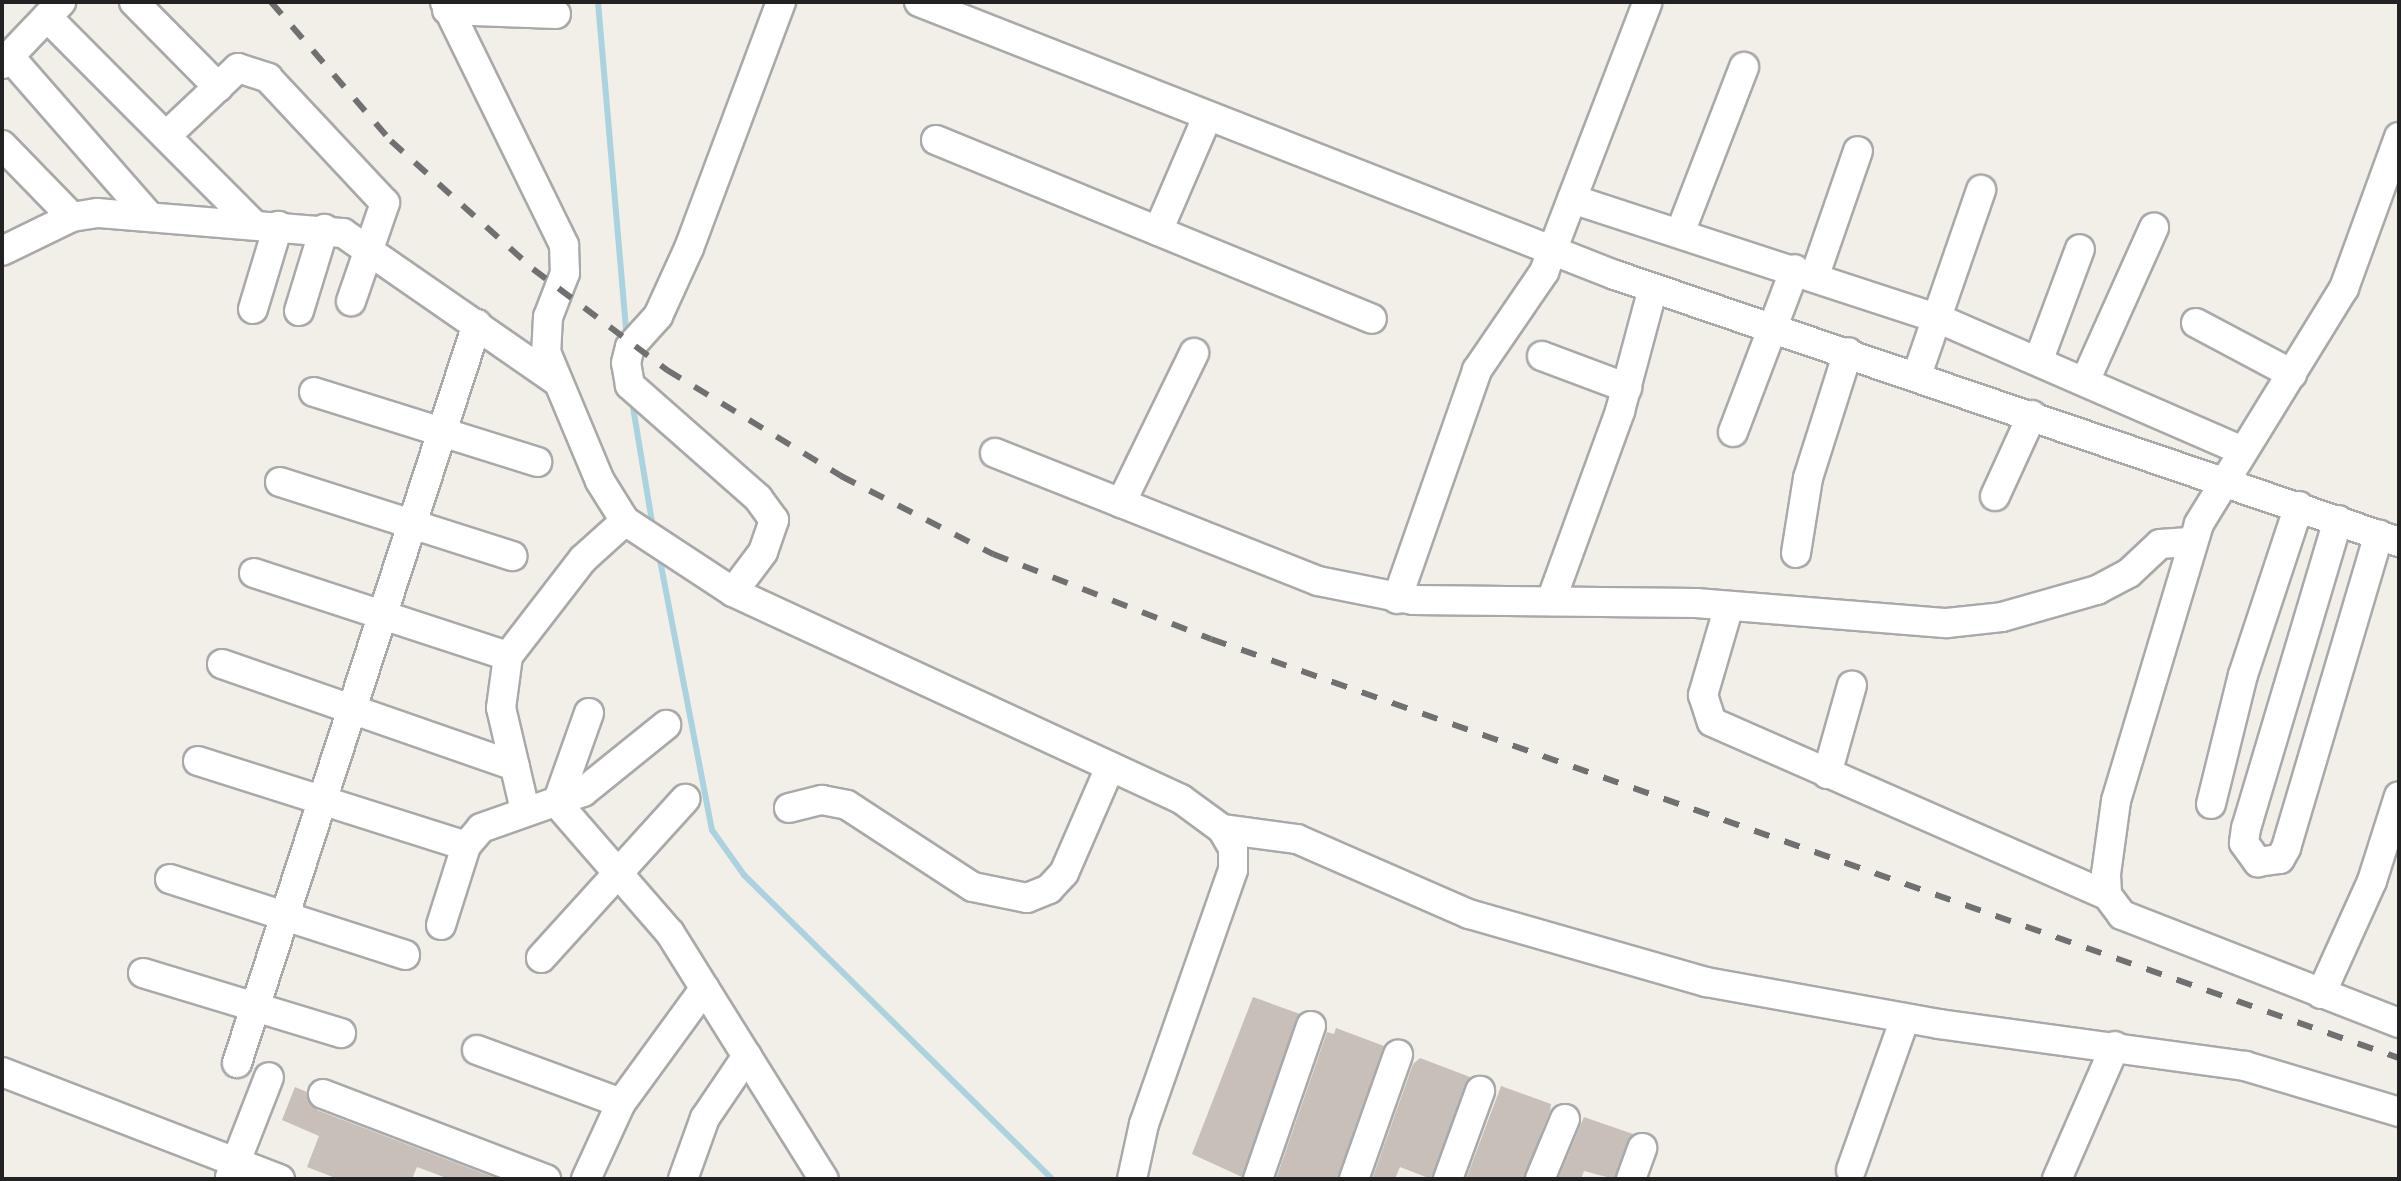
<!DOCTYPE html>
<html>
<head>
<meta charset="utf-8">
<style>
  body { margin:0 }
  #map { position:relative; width:2401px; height:1181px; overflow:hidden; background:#f2efe9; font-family:"Alegreya Sans",sans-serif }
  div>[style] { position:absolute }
  .stream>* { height:6px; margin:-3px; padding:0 3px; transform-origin:3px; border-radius:3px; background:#aad3df }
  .building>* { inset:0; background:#c7bfb8 }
  .roads { filter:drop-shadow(2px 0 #a9a9a9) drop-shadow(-2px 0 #a9a9a9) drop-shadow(0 2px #a9a9a9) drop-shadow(0 -2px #a9a9a9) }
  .minor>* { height:28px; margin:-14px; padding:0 14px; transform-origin:14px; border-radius:14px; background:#fff }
  .rail>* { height:6px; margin-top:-3px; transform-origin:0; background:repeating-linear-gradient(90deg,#707070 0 16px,transparent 0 32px) }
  span { translate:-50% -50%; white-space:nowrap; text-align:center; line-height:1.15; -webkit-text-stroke:6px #fff; paint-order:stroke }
  .frame { position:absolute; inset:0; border:4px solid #222; pointer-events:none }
</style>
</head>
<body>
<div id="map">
  <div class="stream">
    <div style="left:598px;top:2px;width:337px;rotate:85.1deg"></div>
    <div style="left:632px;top:401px;width:129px;rotate:80.6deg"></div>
    <div style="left:659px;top:555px;width:280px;rotate:79.1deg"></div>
    <div style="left:712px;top:830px;width:55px;rotate:54.6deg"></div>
    <div style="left:744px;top:875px;width:433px;rotate:44.6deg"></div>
  </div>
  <div class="building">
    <div style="clip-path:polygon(1253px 997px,1300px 1014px,1242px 1177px,1192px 1154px)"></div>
    <div style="clip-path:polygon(1336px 1028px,1384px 1046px,1337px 1179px,1276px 1179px,1327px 1032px,1334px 1034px)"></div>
    <div style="clip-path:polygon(1420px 1058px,1470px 1077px,1431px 1179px,1400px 1167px,1395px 1179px,1372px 1179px,1413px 1064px)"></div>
    <div style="clip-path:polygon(1501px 1086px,1551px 1104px,1550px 1111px,1523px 1179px,1466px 1179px)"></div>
    <div style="clip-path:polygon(295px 1087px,307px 1092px,317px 1110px,498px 1179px,449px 1179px,417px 1167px,412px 1179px,338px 1179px,307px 1167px,319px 1136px,282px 1120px)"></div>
    <div style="clip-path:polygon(1584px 1117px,1633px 1134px,1614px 1179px,1584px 1171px,1581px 1179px,1558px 1179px)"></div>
  </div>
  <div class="roads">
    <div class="minor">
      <div style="left:134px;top:2px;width:120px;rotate:45.3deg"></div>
      <div style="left:445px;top:2px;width:271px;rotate:63.9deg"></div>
      <div style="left:564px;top:245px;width:28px;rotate:88deg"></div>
      <div style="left:565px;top:273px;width:47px;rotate:111.1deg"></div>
      <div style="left:548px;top:317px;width:35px;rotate:93deg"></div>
      <div style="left:546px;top:352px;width:140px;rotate:67.3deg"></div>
      <div style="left:600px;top:481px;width:47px;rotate:58deg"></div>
      <div style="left:625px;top:521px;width:129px;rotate:33.3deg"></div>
      <div style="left:733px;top:592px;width:494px;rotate:24.8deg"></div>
      <div style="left:1181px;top:799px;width:51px;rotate:36.2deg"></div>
      <div style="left:1222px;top:829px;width:22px;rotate:60deg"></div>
      <div style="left:1233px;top:848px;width:22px;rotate:90deg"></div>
      <div style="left:1233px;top:870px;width:269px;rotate:109.3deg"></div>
      <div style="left:1144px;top:1124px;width:56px;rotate:102.3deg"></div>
      <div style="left:919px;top:2px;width:748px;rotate:21.42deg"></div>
      <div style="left:1615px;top:275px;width:828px;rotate:18.81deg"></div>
      <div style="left:447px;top:10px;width:109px;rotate:2.1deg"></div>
      <div style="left:47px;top:17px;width:292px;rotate:45.1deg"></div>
      <div style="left:9px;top:56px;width:214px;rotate:48.8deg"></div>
      <div style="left:2px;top:64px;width:86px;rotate:-46.4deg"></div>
      <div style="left:166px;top:136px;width:99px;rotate:-43.4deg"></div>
      <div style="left:238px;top:68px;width:32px;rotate:18deg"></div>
      <div style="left:268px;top:78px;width:171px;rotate:46.9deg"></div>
      <div style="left:385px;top:203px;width:104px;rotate:109.1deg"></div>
      <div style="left:2399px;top:137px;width:161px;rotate:110deg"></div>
      <div style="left:2344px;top:288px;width:277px;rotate:121.6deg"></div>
      <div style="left:2199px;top:524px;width:289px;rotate:106.7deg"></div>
      <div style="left:2116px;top:801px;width:74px;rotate:97.8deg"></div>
      <div style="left:2106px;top:874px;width:21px;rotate:87deg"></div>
      <div style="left:2107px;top:895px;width:25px;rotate:53deg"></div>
      <div style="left:2122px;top:915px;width:297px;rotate:21.3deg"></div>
      <div style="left:936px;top:140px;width:471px;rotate:22.3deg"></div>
      <div style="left:2px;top:145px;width:100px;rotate:45.8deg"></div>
      <div style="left:1572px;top:199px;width:384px;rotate:18.1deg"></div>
      <div style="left:1937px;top:318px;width:331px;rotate:23.5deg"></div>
      <div style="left:1158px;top:231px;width:124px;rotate:-66.7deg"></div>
      <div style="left:1680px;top:233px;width:178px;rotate:-68.9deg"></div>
      <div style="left:2px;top:251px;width:78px;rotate:-25.9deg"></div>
      <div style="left:72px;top:217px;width:26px;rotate:-9deg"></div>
      <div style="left:98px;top:213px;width:246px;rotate:4.7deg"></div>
      <div style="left:343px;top:233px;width:258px;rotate:34.7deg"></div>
      <div style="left:1815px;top:275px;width:131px;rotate:-70.9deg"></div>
      <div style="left:253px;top:309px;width:87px;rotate:-73.2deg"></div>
      <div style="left:299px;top:311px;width:86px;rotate:-73deg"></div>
      <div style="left:2196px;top:323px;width:109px;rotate:28deg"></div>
      <div style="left:1542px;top:356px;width:91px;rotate:20.6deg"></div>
      <div style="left:2039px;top:359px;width:117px;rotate:-69.6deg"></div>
      <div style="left:1917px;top:375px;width:196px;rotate:-70.9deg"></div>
      <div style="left:2086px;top:379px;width:166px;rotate:-65.8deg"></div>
      <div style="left:314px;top:392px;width:234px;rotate:17.4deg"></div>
      <div style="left:1733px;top:432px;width:174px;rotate:-69.2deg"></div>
      <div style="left:995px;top:453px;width:347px;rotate:21.6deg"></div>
      <div style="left:1318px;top:581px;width:97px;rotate:11.3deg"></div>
      <div style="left:1413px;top:600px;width:283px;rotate:0.6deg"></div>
      <div style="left:1696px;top:603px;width:252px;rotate:4.6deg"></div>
      <div style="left:1947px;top:623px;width:55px;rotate:-6.2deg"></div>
      <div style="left:2002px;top:617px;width:99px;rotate:-15.9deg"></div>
      <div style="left:2097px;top:590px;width:36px;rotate:-28deg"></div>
      <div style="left:2129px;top:573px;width:42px;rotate:-43.1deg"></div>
      <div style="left:2160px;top:544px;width:32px;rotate:-4deg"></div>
      <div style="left:280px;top:482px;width:244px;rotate:17.7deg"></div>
      <div style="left:1995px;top:496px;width:89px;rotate:-65.4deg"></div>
      <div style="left:1121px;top:503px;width:167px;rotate:-64deg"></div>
      <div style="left:2338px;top:520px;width:321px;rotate:106.6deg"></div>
      <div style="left:2246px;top:828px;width:15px;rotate:98deg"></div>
      <div style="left:2244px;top:843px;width:24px;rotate:54deg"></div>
      <div style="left:2258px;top:862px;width:22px;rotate:-8deg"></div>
      <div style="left:2280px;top:859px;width:13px;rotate:-61deg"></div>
      <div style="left:2286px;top:848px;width:327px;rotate:-73.5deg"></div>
      <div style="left:1796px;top:553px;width:76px;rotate:-80.9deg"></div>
      <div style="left:1808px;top:478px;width:132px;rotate:-72.4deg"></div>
      <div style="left:254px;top:573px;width:267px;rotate:18.1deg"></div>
      <div style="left:733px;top:592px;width:50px;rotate:-53.1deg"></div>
      <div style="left:763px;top:552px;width:34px;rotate:-71deg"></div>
      <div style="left:774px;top:520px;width:27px;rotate:-126deg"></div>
      <div style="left:758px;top:498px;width:171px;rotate:-138.6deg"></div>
      <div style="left:630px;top:385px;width:22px;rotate:-100deg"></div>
      <div style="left:626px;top:363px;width:16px;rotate:-76deg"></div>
      <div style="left:630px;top:347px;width:42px;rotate:-47.9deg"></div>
      <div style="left:658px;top:316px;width:75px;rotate:-65.5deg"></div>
      <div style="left:689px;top:248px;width:263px;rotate:-69.5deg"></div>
      <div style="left:1397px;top:599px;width:243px;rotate:-70.7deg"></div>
      <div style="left:1477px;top:370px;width:119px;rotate:-55.6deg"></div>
      <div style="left:1544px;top:272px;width:288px;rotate:-69deg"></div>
      <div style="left:1551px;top:601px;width:202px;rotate:-70deg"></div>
      <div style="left:1620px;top:411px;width:127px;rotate:-75deg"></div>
      <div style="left:1729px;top:606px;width:93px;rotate:106.3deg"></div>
      <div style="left:1703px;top:695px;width:28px;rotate:72deg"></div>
      <div style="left:1712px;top:722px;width:431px;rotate:23.7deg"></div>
      <div style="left:222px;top:664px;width:310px;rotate:19.2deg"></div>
      <div style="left:589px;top:713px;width:96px;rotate:109.6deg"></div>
      <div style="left:557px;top:803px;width:172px;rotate:49deg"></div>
      <div style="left:670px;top:933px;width:290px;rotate:58deg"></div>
      <div style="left:198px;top:761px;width:281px;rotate:17.6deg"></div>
      <div style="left:1827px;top:774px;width:92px;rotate:-74.3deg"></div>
      <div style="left:2211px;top:804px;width:133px;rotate:-76.1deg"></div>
      <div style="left:2243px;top:675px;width:178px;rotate:-71.7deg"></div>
      <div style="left:789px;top:808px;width:34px;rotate:-14deg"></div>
      <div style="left:822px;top:800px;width:25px;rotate:11deg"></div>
      <div style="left:847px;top:805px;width:150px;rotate:33.1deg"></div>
      <div style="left:973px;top:887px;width:55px;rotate:11.5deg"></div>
      <div style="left:1027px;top:898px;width:24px;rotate:-22deg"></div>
      <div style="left:1049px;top:889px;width:22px;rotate:-47deg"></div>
      <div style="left:1064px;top:873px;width:116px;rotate:-66.5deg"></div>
      <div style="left:525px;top:810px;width:105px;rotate:-103.2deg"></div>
      <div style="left:501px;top:708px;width:52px;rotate:-82.3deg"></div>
      <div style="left:508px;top:656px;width:123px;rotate:-52.3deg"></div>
      <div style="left:583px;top:559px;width:57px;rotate:-42.1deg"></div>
      <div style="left:1222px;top:829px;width:76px;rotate:7.6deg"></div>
      <div style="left:1297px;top:839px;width:188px;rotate:23.6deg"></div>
      <div style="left:1469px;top:914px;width:247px;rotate:16deg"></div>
      <div style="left:1706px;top:982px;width:237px;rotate:10.2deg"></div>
      <div style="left:1939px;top:1024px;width:309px;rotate:7.8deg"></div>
      <div style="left:2245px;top:1066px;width:161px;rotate:16.6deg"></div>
      <div style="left:170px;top:879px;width:247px;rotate:17.9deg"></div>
      <div style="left:441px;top:925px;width:83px;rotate:-72.4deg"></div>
      <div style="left:466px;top:846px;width:23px;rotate:-50deg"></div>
      <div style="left:481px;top:828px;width:108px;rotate:-19.4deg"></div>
      <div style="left:583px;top:792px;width:107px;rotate:-38.9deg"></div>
      <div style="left:541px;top:958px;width:215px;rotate:-47.8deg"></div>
      <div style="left:143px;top:973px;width:207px;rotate:16.9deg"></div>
      <div style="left:2321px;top:994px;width:124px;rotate:-65.7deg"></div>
      <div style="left:2372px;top:881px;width:89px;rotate:-72.4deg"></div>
      <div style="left:477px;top:1050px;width:153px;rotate:20.2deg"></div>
      <div style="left:237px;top:1063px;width:777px;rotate:-72.01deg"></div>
      <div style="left:2px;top:1072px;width:298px;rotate:21.1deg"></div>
      <div style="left:323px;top:1094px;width:239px;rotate:20.9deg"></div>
      <div style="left:1851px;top:1170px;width:161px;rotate:-70.4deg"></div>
      <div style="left:230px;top:1177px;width:107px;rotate:-68.7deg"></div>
      <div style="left:586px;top:1179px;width:84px;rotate:-65.3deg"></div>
      <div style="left:621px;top:1103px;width:142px;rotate:-53.9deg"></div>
      <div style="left:683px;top:1179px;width:65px;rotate:-70.2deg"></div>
      <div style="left:705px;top:1118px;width:75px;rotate:-55.9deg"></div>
      <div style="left:1258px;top:1179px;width:162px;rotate:-70.9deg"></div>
      <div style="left:1354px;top:1179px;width:132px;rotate:-70.5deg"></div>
      <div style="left:1448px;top:1179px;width:94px;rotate:-70deg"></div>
      <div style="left:1540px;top:1179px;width:65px;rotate:-67.4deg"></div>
      <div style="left:1631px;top:1179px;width:33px;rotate:-70deg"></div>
      <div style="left:2057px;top:1179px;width:145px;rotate:-66.4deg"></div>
    </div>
  </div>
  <div class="rail">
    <div style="left:271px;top:2px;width:184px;rotate:49.2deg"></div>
    <div style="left:391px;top:141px;width:191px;rotate:42deg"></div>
    <div style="left:533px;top:269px;width:168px;rotate:37deg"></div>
    <div style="left:667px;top:370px;width:204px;rotate:31.3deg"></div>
    <div style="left:841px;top:476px;width:171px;rotate:27.2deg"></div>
    <div style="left:993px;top:554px;width:234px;rotate:21.3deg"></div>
    <div style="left:1211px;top:639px;width:1260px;rotate:19.43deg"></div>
  </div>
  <div class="frame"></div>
</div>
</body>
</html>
